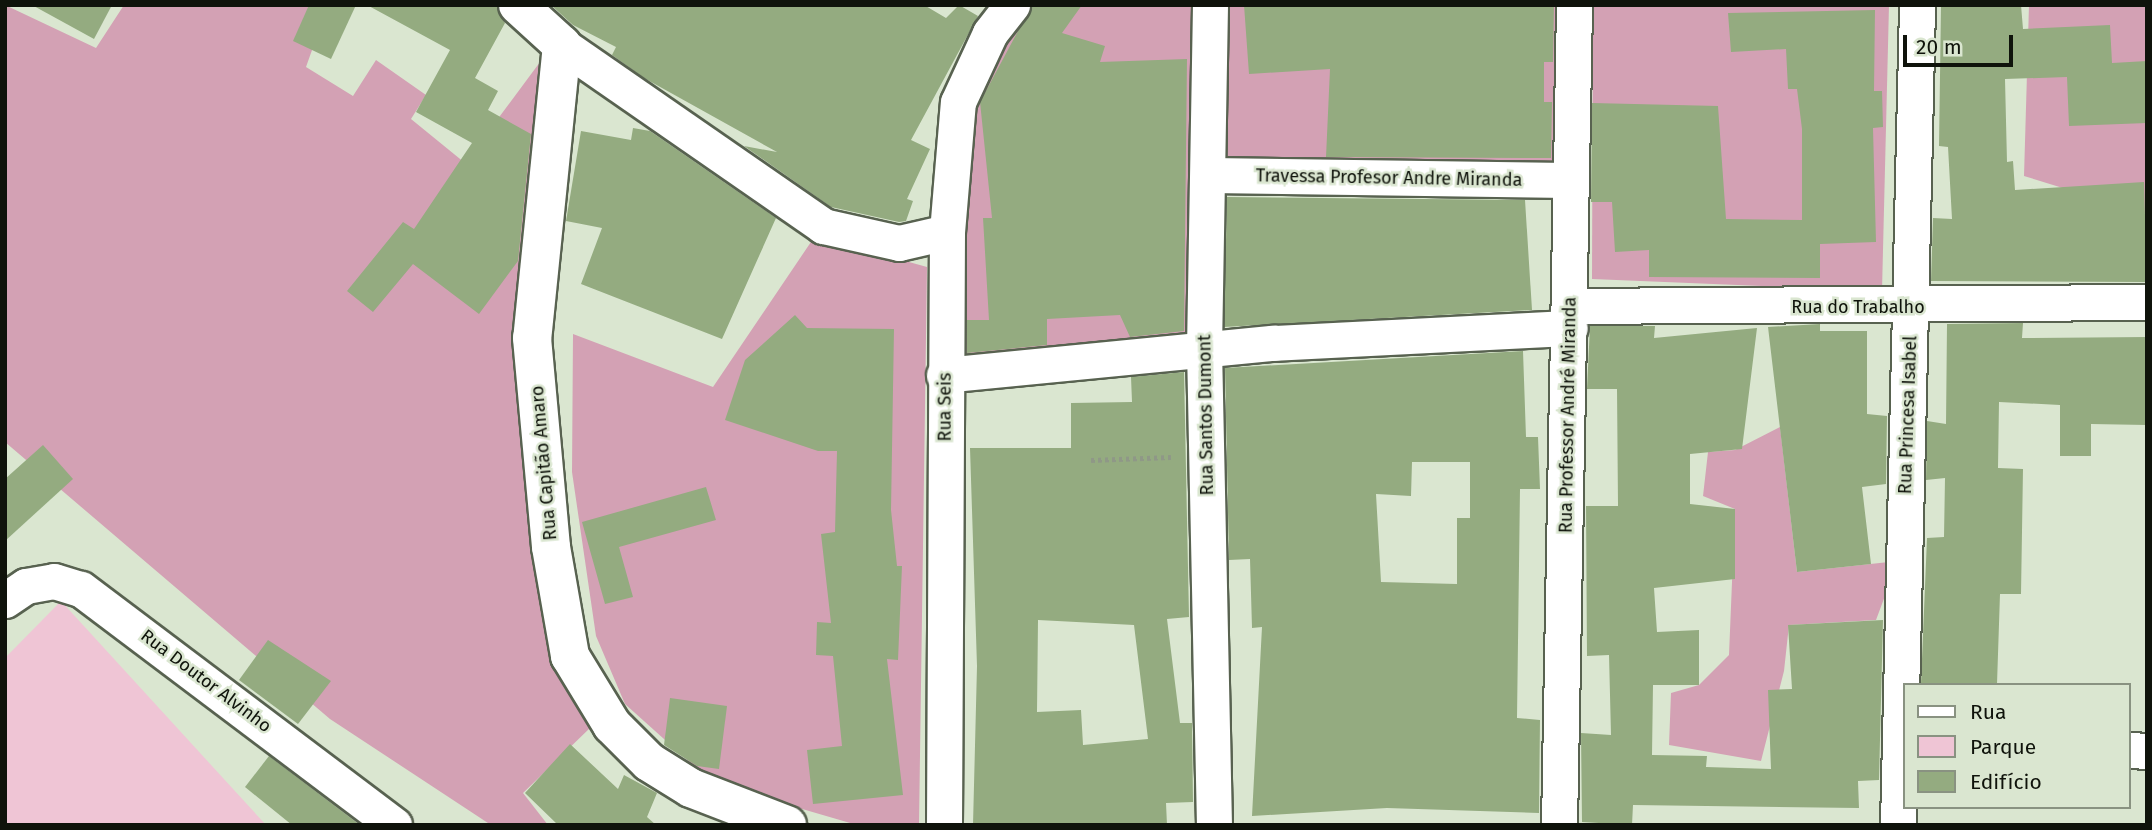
<!DOCTYPE html>
<html>
<head>
<meta charset="utf-8">
<style>
  body { margin:0 }
  #map { position:relative; width:2152px; height:830px; overflow:hidden; background:#dae6d0; font-family:"Fira Sans",sans-serif }
  div>[style] { position:absolute }
  .green>* { inset:0; background:#efc5d5 }
  .forest>* { inset:0; background:#d3a1b4 }
  .building>* { inset:0; background:#94ab80 }
  .path>* { height:4.5px; margin-top:-2.25px; transform-origin:0; background:repeating-linear-gradient(90deg,#8f9887 0 3.5px,transparent 0 7px) }
  .roads { filter:drop-shadow(2px 0 #586250) drop-shadow(-2px 0 #586250) drop-shadow(0 2px #586250) drop-shadow(0 -2px #586250) }
  .minor>* { height:35px; margin:-17.5px; padding:0 17.5px; transform-origin:17.5px; border-radius:17.5px; background:#fff }
  .tertiary>* { height:38px; margin:-19px; padding:0 19px; transform-origin:19px; border-radius:19px; background:#fff }
  span { translate:-50% -50%; white-space:nowrap; text-align:center; line-height:1.15; -webkit-text-stroke:5px #dae6d0; paint-order:stroke }
  .street-label { font-size:18px; color:#0f130b }
  .frame { position:absolute; inset:0; border:7px solid #0f130b; pointer-events:none }
  .legend { position:absolute; left:1903px; top:683px; width:228px; height:126px; box-sizing:border-box; background:#dae6d0; border:2px solid #899281; margin:0; padding:9px 12px; list-style:none; font-size:21px; color:#0f130b }
  .legend li { display:flex; align-items:center; gap:14px; height:35px }
  .legend b { width:35px; border:2px solid #899281 }
  .scale { position:absolute; left:1903px; top:35px; width:110px; height:32px; box-sizing:border-box; border:4px solid #0f130b; border-top:0; padding-left:9px; font-size:21px; line-height:24px; white-space:nowrap; color:#0f130b; -webkit-text-stroke:5px #dae6d0; paint-order:stroke }
</style>
</head>
<body>
<div id="map">
  <div class="green">
    <div style="clip-path:polygon(61px 601px,266px 825px,5px 825px,5px 658px)"></div>
  </div>
  <div class="forest">
    <div style="clip-path:polygon(5px 5px,96px 48px,124px 5px,328px 5px,306px 67px,353px 96px,376px 60px,426px 95px,411px 119px,465px 163px,546px 54px,518px 328px,592px 726px,523px 793px,548px 825px,491px 825px,330px 719px,5px 442px)"></div>
    <div style="clip-path:polygon(1033px 5px,1191px 5px,1198px 335px,954px 369px,974px 90px)"></div>
    <div style="clip-path:polygon(1227px 5px,1556px 5px,1560px 171px,1226px 159px)"></div>
    <div style="clip-path:polygon(1593px 5px,1889px 5px,1882px 291px,1592px 279px)"></div>
    <div style="clip-path:polygon(2029px 5px,2147px 5px,2147px 214px,2024px 176px)"></div>
    <div style="clip-path:polygon(815px 236px,927px 267px,919px 825px,857px 825px,713px 783px,625px 704px,596px 636px,572px 472px,573px 334px,713px 387px)"></div>
    <div style="clip-path:polygon(1780px 427px,1797px 572px,1898px 561px,1876px 620px,1789px 625px,1784px 671px,1761px 761px,1669px 745px,1671px 693px,1699px 685px,1729px 655px,1735px 509px,1703px 496px,1708px 452px,1735px 450px)"></div>
  </div>
  <div class="building">
    <div style="clip-path:polygon(32px 5px,112px 5px,94px 39px)"></div>
    <div style="clip-path:polygon(309px 5px,356px 5px,331px 59px,293px 41px)"></div>
    <div style="clip-path:polygon(367px 5px,497px 5px,505px 23px,475px 78px,498px 91px,488px 110px,531px 134px,518px 261px,479px 314px,413px 264px,373px 312px,347px 291px,403px 222px,414px 229px,472px 143px,416px 112px,450px 50px)"></div>
    <div style="clip-path:polygon(551px 5px,924px 5px,946px 18px,959px 5px,978px 16px,911px 140px,930px 149px,907px 199px,913px 201px,906px 221px,899px 222px,831px 207px,744px 146px,777px 152px,644px 78px,612px 55px,616px 47px,573px 25px)"></div>
    <div style="clip-path:polygon(1032px 5px,1082px 5px,1062px 33px,1105px 46px,1100px 62px,1187px 59px,1184px 331px,1130px 337px,1120px 315px,1047px 319px,1047px 345px,967px 353px,967px 320px,989px 320px,983px 218px,992px 218px,980px 102px)"></div>
    <div style="clip-path:polygon(1244px 5px,1554px 5px,1553px 62px,1544px 62px,1544px 102px,1552px 102px,1551px 158px,1326px 157px,1330px 69px,1249px 74px)"></div>
    <div style="clip-path:polygon(1941px 5px,2021px 5px,2023px 29px,2110px 25px,2112px 63px,2147px 61px,2147px 123px,2069px 126px,2067px 77px,2005px 79px,2007px 162px,2013px 161px,2015px 190px,2144px 182px,2147px 282px,1931px 281px,1933px 218px,1952px 219px,1948px 147px,1939px 146px)"></div>
    <div style="clip-path:polygon(1875px 10px,1874px 91px,1882px 91px,1883px 127px,1873px 128px,1876px 242px,1820px 244px,1820px 278px,1649px 277px,1649px 250px,1615px 252px,1612px 202px,1591px 202px,1592px 103px,1718px 106px,1726px 219px,1802px 220px,1802px 129px,1797px 89px,1788px 89px,1786px 49px,1731px 52px,1728px 13px)"></div>
    <div style="clip-path:polygon(633px 128px,650px 131px,776px 218px,722px 339px,581px 284px,602px 228px,566px 221px,581px 131px,631px 140px)"></div>
    <div style="clip-path:polygon(1227px 197px,1525px 200px,1532px 310px,1224px 327px)"></div>
    <div style="clip-path:polygon(795px 315px,807px 328px,894px 329px,891px 510px,897px 566px,902px 566px,898px 660px,887px 659px,903px 795px,813px 804px,807px 750px,842px 746px,833px 656px,816px 655px,817px 622px,831px 623px,821px 534px,835px 532px,837px 451px,818px 451px,725px 420px,745px 360px)"></div>
    <div style="clip-path:polygon(2023px 323px,2022px 338px,2147px 337px,2147px 425px,2091px 424px,2091px 456px,2060px 456px,2060px 405px,1999px 402px,1998px 468px,2023px 469px,2021px 594px,2000px 594px,1997px 684px,1921px 683px,1927px 538px,1944px 537px,1945px 478px,1926px 480px,1927px 421px,1946px 424px,1947px 324px)"></div>
    <div style="clip-path:polygon(1820px 324px,1820px 331px,1867px 331px,1867px 414px,1887px 416px,1886px 484px,1862px 487px,1871px 564px,1797px 572px,1768px 327px)"></div>
    <div style="clip-path:polygon(1590px 326px,1655px 326px,1654px 338px,1757px 328px,1742px 449px,1690px 454px,1690px 504px,1735px 509px,1735px 579px,1654px 588px,1657px 632px,1699px 630px,1699px 685px,1653px 685px,1652px 755px,1707px 756px,1706px 767px,1771px 769px,1768px 690px,1792px 689px,1788px 625px,1883px 620px,1879px 780px,1858px 781px,1859px 808px,1633px 805px,1632px 825px,1582px 822px,1581px 733px,1611px 735px,1609px 655px,1587px 656px,1586px 506px,1618px 506px,1617px 389px,1587px 389px)"></div>
    <div style="clip-path:polygon(evenodd,1523px 351px,1526px 437px,1538px 437px,1540px 489px,1520px 489px,1517px 718px,1540px 720px,1539px 813px,1387px 808px,1252px 816px,1262px 627px,1252px 628px,1250px 559px,1229px 560px,1225px 368px,1523px 351px,1412px 462px,1470px 462px,1470px 518px,1457px 518px,1457px 584px,1381px 582px,1376px 494px,1411px 496px,1412px 462px)"></div>
    <div style="clip-path:polygon(evenodd,1184px 372px,1189px 617px,1167px 619px,1180px 723px,1192px 723px,1193px 802px,1166px 803px,1167px 825px,973px 825px,977px 666px,970px 448px,1071px 448px,1071px 403px,1132px 402px,1131px 377px,1184px 372px,1038px 620px,1134px 625px,1148px 739px,1083px 745px,1081px 710px,1037px 712px,1038px 620px)"></div>
    <div style="clip-path:polygon(43px 445px,73px 479px,5px 541px,5px 479px)"></div>
    <div style="clip-path:polygon(706px 487px,716px 520px,619px 547px,633px 597px,605px 604px,582px 522px)"></div>
    <div style="clip-path:polygon(268px 640px,331px 681px,298px 724px,239px 680px)"></div>
    <div style="clip-path:polygon(670px 698px,727px 706px,719px 769px,697px 766px,664px 745px)"></div>
    <div style="clip-path:polygon(570px 744px,618px 789px,624px 775px,657px 793px,647px 817px,656px 825px,558px 825px,525px 793px)"></div>
    <div style="clip-path:polygon(269px 756px,360px 825px,292px 825px,245px 787px)"></div>
  </div>
  <div class="path">
    <div style="left:1091px;top:460px;width:80px;rotate:-2.1deg"></div>
  </div>
  <div class="roads">
    <div class="minor">
      <div style="left:1210px;top:5px;width:343px;rotate:91deg"></div>
      <div style="left:1204px;top:348px;width:477px;rotate:88.8deg"></div>
      <div style="left:562px;top:45px;width:318px;rotate:34.7deg"></div>
      <div style="left:823px;top:226px;width:78px;rotate:12.6deg"></div>
      <div style="left:899px;top:243px;width:49px;rotate:-12.9deg"></div>
      <div style="left:1210px;top:175px;width:358px;rotate:0.8deg"></div>
      <div style="left:1570px;top:306px;width:577px;rotate:-0.4deg"></div>
      <div style="left:944px;top:375px;width:331px;rotate:-5.6deg"></div>
      <div style="left:1273px;top:343px;width:297px;rotate:-2.9deg"></div>
      <div style="left:5px;top:600px;width:25px;rotate:-34deg"></div>
      <div style="left:26px;top:586px;width:28px;rotate:-10deg"></div>
      <div style="left:54px;top:581px;width:28px;rotate:17deg"></div>
      <div style="left:81px;top:589px;width:392px;rotate:37deg"></div>
      <div style="left:2129px;top:750px;width:18px;rotate:3deg"></div>
      <div style="left:944px;top:825px;width:593px;rotate:-89.71deg"></div>
      <div style="left:947px;top:232px;width:130px;rotate:-85.2deg"></div>
      <div style="left:958px;top:102px;width:76px;rotate:-65.1deg"></div>
      <div style="left:990px;top:33px;width:36px;rotate:-52deg"></div>
      <div style="left:1559px;top:825px;width:820px;rotate:-88.95deg"></div>
      <div style="left:1898px;top:825px;width:820px;rotate:-88.67deg"></div>
    </div>
    <div class="tertiary">
      <div style="left:518px;top:5px;width:59px;rotate:42.3deg"></div>
      <div style="left:562px;top:45px;width:295px;rotate:95.8deg"></div>
      <div style="left:532px;top:338px;width:210px;rotate:84.8deg"></div>
      <div style="left:551px;top:547px;width:111px;rotate:80.1deg"></div>
      <div style="left:570px;top:656px;width:81px;rotate:58.7deg"></div>
      <div style="left:612px;top:725px;width:52px;rotate:45deg"></div>
      <div style="left:649px;top:762px;width:49px;rotate:31.8deg"></div>
      <div style="left:691px;top:788px;width:103px;rotate:21.1deg"></div>
    </div>
  </div>
  <div class="street-label">
    <span style="left:1389px;top:178px;rotate:1deg">Travessa Profesor Andre Miranda</span>
    <span style="left:1858px;top:307px">Rua do Trabalho</span>
    <span style="left:945px;top:407px;rotate:-90deg">Rua Seis</span>
    <span style="left:1206px;top:415px;rotate:-91deg">Rua Santos Dumont</span>
    <span style="left:1568px;top:415px;rotate:-89deg">Rua Professor André Miranda</span>
    <span style="left:1908px;top:415px;rotate:-88deg">Rua Princesa Isabel</span>
    <span style="left:544px;top:463px;rotate:-95deg">Rua Capitão Amaro</span>
    <span style="left:206px;top:681px;rotate:37deg">Rua Doutor Alvinho</span>
  </div>
  <div class="frame"></div>
  <ul class="legend">
  <li><b style="height:9px;background:#fff"></b>Rua</li>
  <li><b style="height:19px;background:#efc5d5"></b>Parque</li>
  <li><b style="height:19px;background:#94ab80"></b>Edifício</li>
  </ul>
  <div class="scale">20 m</div>
</div>
</body>
</html>
